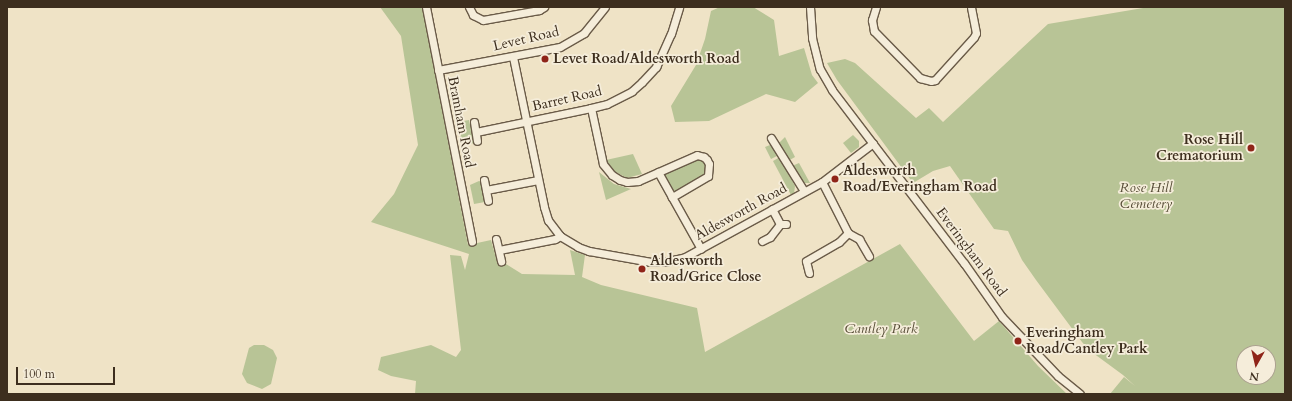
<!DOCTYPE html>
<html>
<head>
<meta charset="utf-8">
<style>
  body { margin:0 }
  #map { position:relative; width:1292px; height:401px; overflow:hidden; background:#efe3c6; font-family:Cardo,serif }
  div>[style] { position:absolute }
  .green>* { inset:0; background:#b8c496 }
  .roads { filter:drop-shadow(1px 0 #6a5b48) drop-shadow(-1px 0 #6a5b48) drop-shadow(0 1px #6a5b48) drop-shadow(0 -1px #6a5b48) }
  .street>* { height:7px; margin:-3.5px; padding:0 3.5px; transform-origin:3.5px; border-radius:3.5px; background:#f5edda }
  .dots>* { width:11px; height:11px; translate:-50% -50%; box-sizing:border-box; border:2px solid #f5edda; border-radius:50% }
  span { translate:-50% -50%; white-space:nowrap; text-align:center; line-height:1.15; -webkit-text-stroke:3.5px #f5edda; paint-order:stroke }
  .street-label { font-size:14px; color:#3d2e1e }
  .poi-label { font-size:14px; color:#3d2e1e; font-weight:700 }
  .left { translate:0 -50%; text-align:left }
  .right { translate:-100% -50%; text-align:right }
  .park-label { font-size:14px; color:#564c36; font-style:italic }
  .frame { position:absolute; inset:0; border:8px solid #3d2e1e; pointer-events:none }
  .north { position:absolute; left:1236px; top:345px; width:40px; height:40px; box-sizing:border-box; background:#f5edda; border:1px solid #aba18f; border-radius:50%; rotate:188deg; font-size:11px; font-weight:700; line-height:16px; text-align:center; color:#3d2e1e }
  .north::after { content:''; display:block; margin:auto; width:14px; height:18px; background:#8f2418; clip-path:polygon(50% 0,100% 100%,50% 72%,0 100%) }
  .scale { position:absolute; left:16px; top:367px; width:99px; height:18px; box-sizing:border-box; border:2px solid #3d2e1e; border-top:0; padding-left:5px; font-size:12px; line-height:14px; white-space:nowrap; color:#3d2e1e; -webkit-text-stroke:3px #f5edda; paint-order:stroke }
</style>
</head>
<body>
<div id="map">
  <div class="green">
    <div style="clip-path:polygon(380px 7px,422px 7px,468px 245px,491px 240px,498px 265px,506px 264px,522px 274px,575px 275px,570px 250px,585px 255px,582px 277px,601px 285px,697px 308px,705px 352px,900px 244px,974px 341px,999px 321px,1038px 366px,1067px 394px,415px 394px,416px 381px,391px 376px,378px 370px,381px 357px,431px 345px,456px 357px,461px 350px,450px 255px,461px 256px,465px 270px,469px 254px,371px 222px,394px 194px,418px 145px,401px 36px)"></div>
    <div style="clip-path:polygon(720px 7px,753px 7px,774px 20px,779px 56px,804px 48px,812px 75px,818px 83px,795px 102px,766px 94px,709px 121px,675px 122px,671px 106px,696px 65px,705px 39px,711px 11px)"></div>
    <div style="clip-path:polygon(evenodd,1149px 7px,1285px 7px,1285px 394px,1110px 394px,1124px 377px,1135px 386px,1123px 375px,1089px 350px,1082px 342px,1036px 280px,1022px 260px,1008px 231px,994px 229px,950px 166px,933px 171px,913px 183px,837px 80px,827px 63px,845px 59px,855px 63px,916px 118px,929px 108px,943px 122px,1048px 24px,1149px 7px,1244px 353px,1268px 353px,1268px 377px,1244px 377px,1244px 353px)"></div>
    <div style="clip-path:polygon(469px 120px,474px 143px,462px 146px,458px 122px)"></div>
    <div style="clip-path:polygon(853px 135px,859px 141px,859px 147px,851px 153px,843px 143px)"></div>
    <div style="clip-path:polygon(785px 137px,795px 157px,788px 161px,779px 143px)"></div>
    <div style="clip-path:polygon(770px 145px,779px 155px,771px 159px,765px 147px)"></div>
    <div style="clip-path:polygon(633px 154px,642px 174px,627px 178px,612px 170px,606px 160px)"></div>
    <div style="clip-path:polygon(697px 155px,704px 157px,709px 171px,672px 197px,658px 172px)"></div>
    <div style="clip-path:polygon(780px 157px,795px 186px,794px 194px,791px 195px,773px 161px)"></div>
    <div style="clip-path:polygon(799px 163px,810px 183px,805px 183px,800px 180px,792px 166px)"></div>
    <div style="clip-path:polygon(599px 172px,614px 184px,631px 189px,606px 200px)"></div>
    <div style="clip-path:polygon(479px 181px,482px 182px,485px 202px,474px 204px,470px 185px)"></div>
    <div style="clip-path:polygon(254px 345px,264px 345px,273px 350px,277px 358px,271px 384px,262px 389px,247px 383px,242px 374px,249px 348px)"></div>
  </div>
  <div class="roads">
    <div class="street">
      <div style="left:426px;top:7px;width:239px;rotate:78.9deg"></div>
      <div style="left:469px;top:7px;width:9px;rotate:63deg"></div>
      <div style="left:473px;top:15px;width:11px;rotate:27deg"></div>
      <div style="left:483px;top:20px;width:57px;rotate:-10.1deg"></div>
      <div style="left:539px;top:10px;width:6px;rotate:-31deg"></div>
      <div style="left:810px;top:7px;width:31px;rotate:86deg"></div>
      <div style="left:812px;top:38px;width:32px;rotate:76deg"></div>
      <div style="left:820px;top:69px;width:24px;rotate:60deg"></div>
      <div style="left:832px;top:90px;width:218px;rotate:52.7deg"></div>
      <div style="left:964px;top:263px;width:66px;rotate:54.9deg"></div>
      <div style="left:1002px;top:317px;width:81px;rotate:46.5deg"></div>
      <div style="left:1058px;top:376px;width:28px;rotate:39deg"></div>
      <div style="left:876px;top:7px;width:14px;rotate:107deg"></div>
      <div style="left:872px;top:20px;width:11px;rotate:80deg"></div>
      <div style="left:874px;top:31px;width:66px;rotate:45.6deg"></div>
      <div style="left:920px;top:78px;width:11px;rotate:15deg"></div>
      <div style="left:931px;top:81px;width:4px;rotate:-14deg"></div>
      <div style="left:935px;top:80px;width:58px;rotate:-47.8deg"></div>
      <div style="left:974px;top:37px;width:4px;rotate:-63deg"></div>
      <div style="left:976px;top:33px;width:26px;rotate:-101deg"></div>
      <div style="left:513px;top:57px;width:153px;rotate:78.3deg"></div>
      <div style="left:544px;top:207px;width:14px;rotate:73deg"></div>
      <div style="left:548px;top:220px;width:20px;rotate:53deg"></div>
      <div style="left:560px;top:236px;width:21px;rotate:31deg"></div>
      <div style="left:578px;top:247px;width:12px;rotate:20deg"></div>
      <div style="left:589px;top:251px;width:63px;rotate:10.1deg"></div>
      <div style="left:651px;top:262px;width:13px"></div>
      <div style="left:664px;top:262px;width:22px;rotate:-13deg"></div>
      <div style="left:685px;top:257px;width:156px;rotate:-28.7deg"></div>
      <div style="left:822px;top:182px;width:64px;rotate:-37.4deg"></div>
      <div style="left:438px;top:70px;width:124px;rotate:-10.7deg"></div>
      <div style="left:560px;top:47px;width:28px;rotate:-30deg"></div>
      <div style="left:584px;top:33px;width:33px;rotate:-51deg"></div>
      <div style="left:591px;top:108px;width:57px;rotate:77.9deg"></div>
      <div style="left:603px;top:164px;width:14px;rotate:51deg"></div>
      <div style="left:612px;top:175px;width:9px;rotate:32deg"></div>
      <div style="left:620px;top:180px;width:7px;rotate:16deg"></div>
      <div style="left:627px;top:182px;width:11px;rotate:-5deg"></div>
      <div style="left:638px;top:181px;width:64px;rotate:-23.8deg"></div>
      <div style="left:697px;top:155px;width:7px;rotate:16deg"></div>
      <div style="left:704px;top:157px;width:4px;rotate:45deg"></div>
      <div style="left:707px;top:160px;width:4px;rotate:63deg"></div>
      <div style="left:709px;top:164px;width:12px;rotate:95deg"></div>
      <div style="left:708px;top:176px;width:42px;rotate:149.7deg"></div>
      <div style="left:474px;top:122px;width:19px;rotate:81deg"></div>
      <div style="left:476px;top:132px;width:117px;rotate:-11.8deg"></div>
      <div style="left:591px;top:108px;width:16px;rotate:-14deg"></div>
      <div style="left:607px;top:104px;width:28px;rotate:-27deg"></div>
      <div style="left:632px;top:91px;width:13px;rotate:-42deg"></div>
      <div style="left:642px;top:82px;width:21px;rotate:-47deg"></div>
      <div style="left:656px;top:67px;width:36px;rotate:-66deg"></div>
      <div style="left:671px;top:34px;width:28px;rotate:-73deg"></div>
      <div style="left:771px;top:138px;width:62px;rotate:58.1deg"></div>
      <div style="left:658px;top:172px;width:88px;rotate:60.8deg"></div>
      <div style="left:484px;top:180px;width:21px;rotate:79deg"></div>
      <div style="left:486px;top:190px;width:53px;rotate:-10.9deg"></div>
      <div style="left:772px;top:209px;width:17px;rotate:62deg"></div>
      <div style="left:848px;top:233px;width:13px;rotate:29deg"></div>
      <div style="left:859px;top:239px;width:20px;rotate:60deg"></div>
      <div style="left:496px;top:239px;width:23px;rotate:77deg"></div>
      <div style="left:762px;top:241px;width:9px;rotate:-27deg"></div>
      <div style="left:770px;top:237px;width:16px;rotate:-52deg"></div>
      <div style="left:780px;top:224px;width:6px"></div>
      <div style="left:499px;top:250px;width:57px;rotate:-11.1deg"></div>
      <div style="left:555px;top:239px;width:6px;rotate:-31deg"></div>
      <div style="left:809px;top:273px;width:12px;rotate:-104deg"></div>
      <div style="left:806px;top:261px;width:38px;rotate:-30deg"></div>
      <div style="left:839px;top:242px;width:13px;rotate:-45deg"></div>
      <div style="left:848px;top:233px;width:57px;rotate:-117deg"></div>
    </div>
  </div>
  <div class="dots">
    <div style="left:545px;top:59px;background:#8f2418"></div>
    <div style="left:1251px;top:148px;background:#8f2418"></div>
    <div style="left:835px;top:179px;background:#8f2418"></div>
    <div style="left:642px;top:269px;background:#8f2418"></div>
    <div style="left:1018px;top:341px;background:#8f2418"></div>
  </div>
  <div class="street-label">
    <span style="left:526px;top:39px;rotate:-13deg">Levet Road</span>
    <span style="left:567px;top:99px;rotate:-13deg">Barret Road</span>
    <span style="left:461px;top:122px;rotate:79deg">Bramham Road</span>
    <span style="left:741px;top:212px;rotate:-29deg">Aldesworth Road</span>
    <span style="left:971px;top:252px;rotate:53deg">Everingham Road</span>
  </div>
  <div class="poi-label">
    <span class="left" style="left:553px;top:59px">Levet Road/Aldesworth Road</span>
    <span class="right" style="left:1243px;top:148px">Rose Hill<br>Crematorium</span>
    <span class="left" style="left:843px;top:179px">Aldesworth<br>Road/Everingham Road</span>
    <span class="left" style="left:650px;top:269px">Aldesworth<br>Road/Grice Close</span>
    <span class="left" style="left:1026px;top:341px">Everingham<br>Road/Cantley Park</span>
  </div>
  <div class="park-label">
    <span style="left:1146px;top:196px">Rose Hill<br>Cemetery</span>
    <span style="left:881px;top:329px">Cantley Park</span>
  </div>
  <div class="frame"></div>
  <div class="north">N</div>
  <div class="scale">100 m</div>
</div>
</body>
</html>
